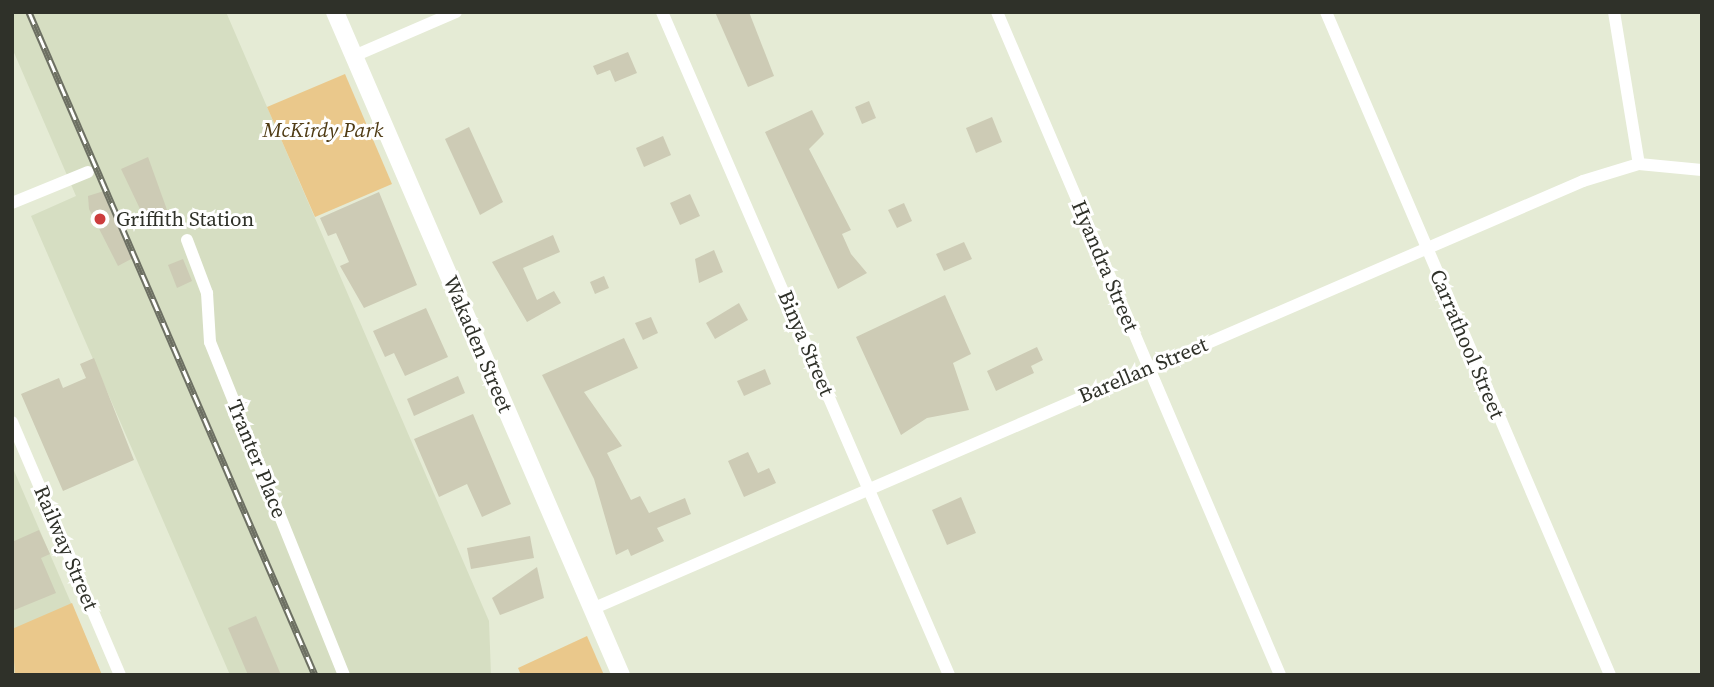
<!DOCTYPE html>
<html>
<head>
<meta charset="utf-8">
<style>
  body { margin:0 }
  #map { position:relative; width:1714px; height:687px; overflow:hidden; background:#e5ebd5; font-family:"Source Serif 4",serif }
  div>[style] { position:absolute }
  .built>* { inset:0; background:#d6dec2 }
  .green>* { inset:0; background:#eac88b }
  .building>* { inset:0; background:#cdcbb5 }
  .street>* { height:12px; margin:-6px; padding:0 6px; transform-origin:6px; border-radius:6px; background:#fff }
  .secondary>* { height:18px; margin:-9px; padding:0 9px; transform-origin:9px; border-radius:9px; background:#fff }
  .rail>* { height:7px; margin-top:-3.5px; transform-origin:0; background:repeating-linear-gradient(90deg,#fff 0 13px,#6d7063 0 26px); box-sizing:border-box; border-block:2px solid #6d7063 }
  .dots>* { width:19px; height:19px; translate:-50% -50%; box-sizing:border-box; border:4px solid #fff; border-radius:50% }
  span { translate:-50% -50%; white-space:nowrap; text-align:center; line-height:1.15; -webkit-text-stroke:6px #fff; paint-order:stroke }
  .park-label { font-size:21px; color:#4f3b14; font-style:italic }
  .poi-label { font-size:21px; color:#2f3129 }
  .left { translate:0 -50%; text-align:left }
  .street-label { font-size:21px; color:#2f3129 }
  .frame { position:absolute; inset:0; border:14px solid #2f3129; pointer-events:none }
</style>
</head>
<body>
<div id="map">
  <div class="built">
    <div style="clip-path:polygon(12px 12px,226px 12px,489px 621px,491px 675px,230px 675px,31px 216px,76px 196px,12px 48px)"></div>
    <div style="clip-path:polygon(12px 466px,102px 675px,15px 675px,12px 669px)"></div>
  </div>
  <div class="green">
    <div style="clip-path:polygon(345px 74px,392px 184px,315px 217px,267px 107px)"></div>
    <div style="clip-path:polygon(72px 603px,102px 675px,15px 675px,12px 629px)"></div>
    <div style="clip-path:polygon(587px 636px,604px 675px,521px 675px,518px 668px)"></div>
  </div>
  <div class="building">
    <div style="clip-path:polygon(715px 12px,749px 12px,774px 76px,748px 87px)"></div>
    <div style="clip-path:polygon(628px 52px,637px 73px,615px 82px,610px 70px,597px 75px,593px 66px)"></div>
    <div style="clip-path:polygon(869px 101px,876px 118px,862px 124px,855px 107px)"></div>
    <div style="clip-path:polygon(812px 110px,824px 134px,809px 149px,851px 230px,842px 234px,851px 254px,867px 273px,838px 289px,765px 132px)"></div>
    <div style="clip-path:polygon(992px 117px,1002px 142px,976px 153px,966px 128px)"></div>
    <div style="clip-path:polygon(469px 127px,503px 202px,480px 215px,445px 139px)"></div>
    <div style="clip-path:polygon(663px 136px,671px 155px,644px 167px,636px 148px)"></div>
    <div style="clip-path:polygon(148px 157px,171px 221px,150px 230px,121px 169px)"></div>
    <div style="clip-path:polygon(104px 191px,133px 258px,118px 266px,89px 209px,88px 196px)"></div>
    <div style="clip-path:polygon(379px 192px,417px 285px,364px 308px,340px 266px,349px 262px,336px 233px,328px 236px,320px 218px)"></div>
    <div style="clip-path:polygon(690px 194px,700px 216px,680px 225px,670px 203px)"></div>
    <div style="clip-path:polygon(904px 203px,912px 221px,897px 228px,888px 210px)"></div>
    <div style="clip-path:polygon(553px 235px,560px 252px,523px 268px,537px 300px,554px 291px,561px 303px,527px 322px,492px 262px)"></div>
    <div style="clip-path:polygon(964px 242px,972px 259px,944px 271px,936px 254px)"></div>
    <div style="clip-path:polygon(714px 250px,723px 272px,699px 283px,695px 259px)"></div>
    <div style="clip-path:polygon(183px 259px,192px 281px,177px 288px,168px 265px)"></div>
    <div style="clip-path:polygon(604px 276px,609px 288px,595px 294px,590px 282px)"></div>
    <div style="clip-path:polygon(945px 295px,971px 354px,953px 363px,969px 410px,927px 418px,901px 435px,856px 337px)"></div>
    <div style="clip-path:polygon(739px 303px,748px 320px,715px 339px,706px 323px)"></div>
    <div style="clip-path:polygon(426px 308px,448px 357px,405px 376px,394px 353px,385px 357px,373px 331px)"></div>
    <div style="clip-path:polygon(651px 317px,658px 333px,643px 340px,635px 323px)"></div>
    <div style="clip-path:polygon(624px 338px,638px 368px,584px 392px,622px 446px,607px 453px,631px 500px,640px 496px,649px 513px,685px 498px,691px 514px,657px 528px,664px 541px,631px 556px,628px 549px,616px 555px,594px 479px,542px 375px)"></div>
    <div style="clip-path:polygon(1037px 347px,1043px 360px,1031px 366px,1034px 373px,996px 391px,987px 371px)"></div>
    <div style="clip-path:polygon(94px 358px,134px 460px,63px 491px,21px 394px,59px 378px,63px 388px,86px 378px,80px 364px)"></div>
    <div style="clip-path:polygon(765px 369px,771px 384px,744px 396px,737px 381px)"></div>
    <div style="clip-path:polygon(458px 376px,465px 393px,414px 416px,407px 399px)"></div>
    <div style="clip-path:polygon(473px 414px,511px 504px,482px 517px,467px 484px,439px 497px,414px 439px)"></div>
    <div style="clip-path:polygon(748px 452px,758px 473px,769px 468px,776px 483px,744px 497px,728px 461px)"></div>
    <div style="clip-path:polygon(961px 497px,976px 533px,947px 545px,932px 510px)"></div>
    <div style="clip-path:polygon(39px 530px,50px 554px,41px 558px,56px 593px,12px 611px,12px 542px)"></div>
    <div style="clip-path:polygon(530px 536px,534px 558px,471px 569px,467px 548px)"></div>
    <div style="clip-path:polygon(537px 567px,544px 598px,500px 615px,492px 598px)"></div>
    <div style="clip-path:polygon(256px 616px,281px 675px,248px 675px,228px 628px)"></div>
  </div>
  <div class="street">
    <div style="left:662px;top:12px;width:722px;rotate:66.59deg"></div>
    <div style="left:997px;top:12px;width:721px;rotate:66.88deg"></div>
    <div style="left:1326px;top:12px;width:721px;rotate:66.81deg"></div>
    <div style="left:1614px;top:12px;width:154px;rotate:80.7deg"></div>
    <div style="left:354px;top:56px;width:111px;rotate:-23.3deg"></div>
    <div style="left:12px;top:203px;width:82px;rotate:-22.2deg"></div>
    <div style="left:187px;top:240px;width:57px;rotate:69.3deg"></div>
    <div style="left:207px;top:293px;width:49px;rotate:86.5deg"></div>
    <div style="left:210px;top:342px;width:359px;rotate:68.1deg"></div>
    <div style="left:12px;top:422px;width:275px;rotate:66.9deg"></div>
    <div style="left:592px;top:609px;width:1079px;rotate:-23.36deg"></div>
    <div style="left:1583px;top:181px;width:59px;rotate:-16.9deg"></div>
    <div style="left:1639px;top:164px;width:63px;rotate:5.4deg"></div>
  </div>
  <div class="secondary">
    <div style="left:335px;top:12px;width:722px;rotate:66.67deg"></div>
  </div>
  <div class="rail">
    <div style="left:29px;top:12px;width:722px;rotate:66.67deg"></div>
  </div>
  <div class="dots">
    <div style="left:100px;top:219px;background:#cc3d3d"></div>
  </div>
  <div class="park-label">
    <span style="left:323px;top:130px">McKirdy Park</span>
  </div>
  <div class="poi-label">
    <span class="left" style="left:116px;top:219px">Griffith Station</span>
  </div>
  <div class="street-label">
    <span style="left:1105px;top:266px;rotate:67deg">Hyandra Street</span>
    <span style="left:806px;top:343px;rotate:67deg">Binya Street</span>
    <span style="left:478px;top:344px;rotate:67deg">Wakaden Street</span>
    <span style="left:1467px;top:344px;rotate:67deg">Carrathool Street</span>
    <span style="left:1143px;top:370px;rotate:-23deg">Barellan Street</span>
    <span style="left:257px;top:459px;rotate:68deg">Tranter Place</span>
    <span style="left:66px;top:548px;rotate:67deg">Railway Street</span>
  </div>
  <div class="frame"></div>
</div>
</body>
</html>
